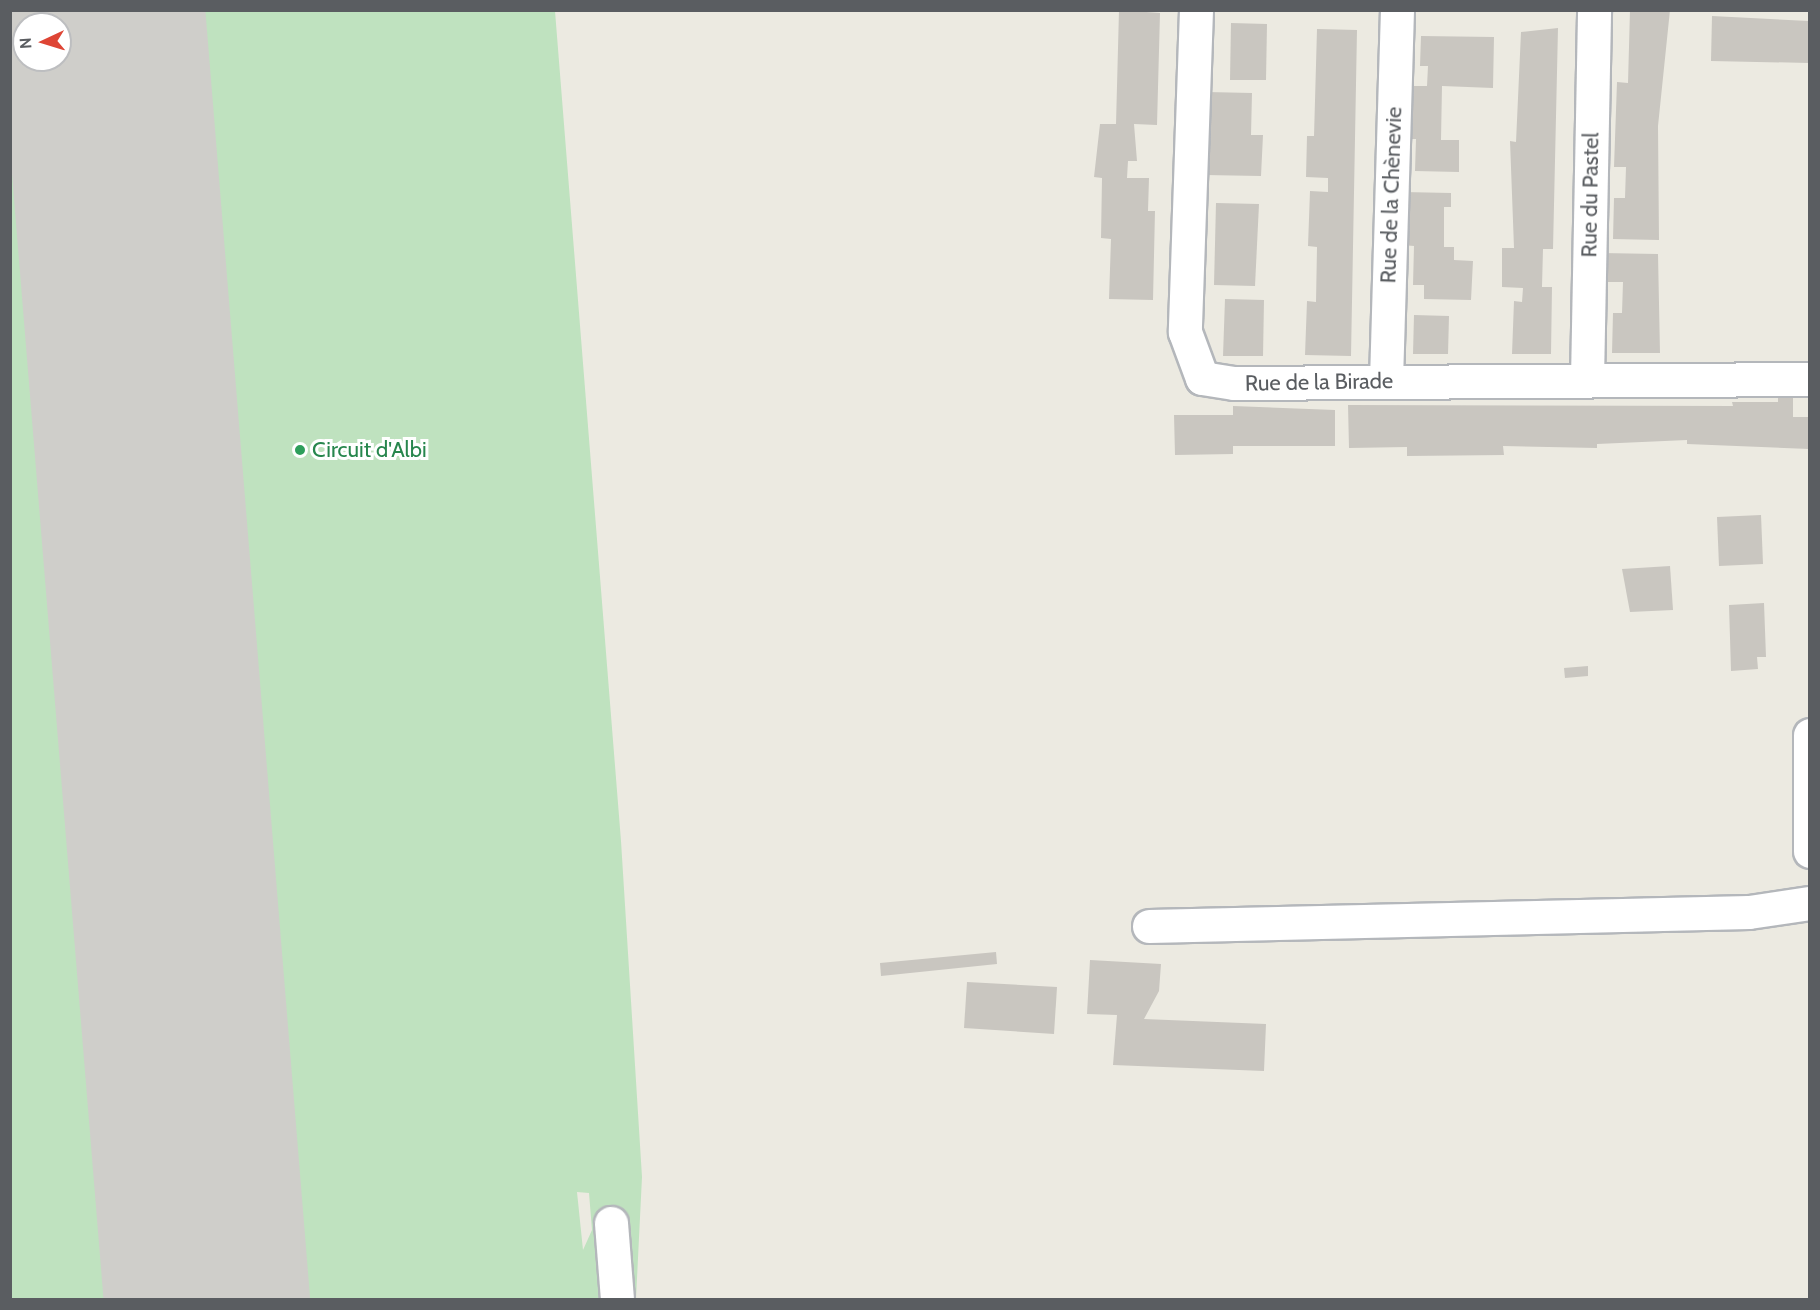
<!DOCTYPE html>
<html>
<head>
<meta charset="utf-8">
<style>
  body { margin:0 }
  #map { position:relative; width:1820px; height:1310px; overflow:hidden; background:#eceae1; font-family:Cabin,sans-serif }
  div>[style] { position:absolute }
  .green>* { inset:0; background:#bfe2bf }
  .runway>* { height:206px; margin:-103px; padding:0 103px; transform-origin:103px; border-radius:103px; background:#cfceca }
  .building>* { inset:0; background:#c9c6c0 }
  .roads { filter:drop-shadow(2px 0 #b4b7bb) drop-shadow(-2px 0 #b4b7bb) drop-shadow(0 2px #b4b7bb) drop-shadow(0 -2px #b4b7bb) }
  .minor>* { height:33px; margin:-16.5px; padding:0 16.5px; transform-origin:16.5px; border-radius:16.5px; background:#fff }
  .dots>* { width:16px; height:16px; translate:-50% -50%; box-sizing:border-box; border:3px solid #fff; border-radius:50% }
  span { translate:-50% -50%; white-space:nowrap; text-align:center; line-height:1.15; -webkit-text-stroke:6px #fff; paint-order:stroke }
  .street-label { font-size:22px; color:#5a5d61 }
  .leisure-label { font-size:22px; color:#27864d }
  .left { translate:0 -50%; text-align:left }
  .frame { position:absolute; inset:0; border:12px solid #5a5d61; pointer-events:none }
  .north { position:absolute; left:12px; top:12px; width:60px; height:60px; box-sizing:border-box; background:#fff; border:2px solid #bdbec0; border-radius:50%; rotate:266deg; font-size:16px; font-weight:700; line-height:24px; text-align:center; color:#5a5d61 }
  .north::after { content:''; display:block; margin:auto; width:21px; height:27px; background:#de4535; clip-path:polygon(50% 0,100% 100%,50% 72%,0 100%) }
</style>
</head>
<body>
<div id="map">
  <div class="green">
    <div style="clip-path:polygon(evenodd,10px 11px,555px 11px,621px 841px,642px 1177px,636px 1299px,277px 1299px,267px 1183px,127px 1197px,135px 1299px,11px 1299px,10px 11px,24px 24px,60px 24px,60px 60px,24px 60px,24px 24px,10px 11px,577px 1192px,589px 1193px,592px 1230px,583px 1250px,577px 1192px)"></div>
  </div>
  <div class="runway">
    <div style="left:102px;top:10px;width:1294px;rotate:85.35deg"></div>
  </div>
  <div class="building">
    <div style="clip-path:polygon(1119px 10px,1160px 13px,1157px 125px,1134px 124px,1137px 161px,1128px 161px,1127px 178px,1149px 178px,1148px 211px,1155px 211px,1153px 300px,1109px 299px,1111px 239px,1101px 238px,1102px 178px,1094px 177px,1100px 124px,1116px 124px)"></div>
    <div style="clip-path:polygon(1630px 10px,1670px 10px,1658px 126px,1659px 240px,1613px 239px,1614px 198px,1625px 198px,1626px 167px,1614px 167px,1617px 82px,1628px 83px)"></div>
    <div style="clip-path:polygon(1712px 16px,1809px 21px,1809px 63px,1711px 61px)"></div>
    <div style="clip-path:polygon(1231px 23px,1267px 24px,1266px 80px,1230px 80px)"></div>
    <div style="clip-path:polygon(1558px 28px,1553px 249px,1543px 249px,1542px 287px,1552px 287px,1551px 354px,1512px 354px,1514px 301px,1522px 302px,1523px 288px,1502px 287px,1502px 248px,1514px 248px,1510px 141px,1516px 142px,1521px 32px)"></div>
    <div style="clip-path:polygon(1317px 29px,1357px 30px,1351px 356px,1305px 355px,1307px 301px,1316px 302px,1317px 247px,1308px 246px,1310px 191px,1328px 192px,1328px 178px,1306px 177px,1307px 136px,1314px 136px)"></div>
    <div style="clip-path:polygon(1421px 36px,1494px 37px,1493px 88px,1442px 86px,1441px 140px,1459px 140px,1459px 172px,1415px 171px,1416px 139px,1405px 139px,1406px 86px,1427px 86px,1428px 66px,1420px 66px)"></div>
    <div style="clip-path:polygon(1207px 92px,1252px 93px,1251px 135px,1263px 135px,1261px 176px,1205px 175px)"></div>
    <div style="clip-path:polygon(1403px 192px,1451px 193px,1451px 207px,1444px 207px,1444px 247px,1454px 247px,1454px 260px,1473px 261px,1471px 300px,1424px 299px,1424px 285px,1413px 285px,1414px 246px,1402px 245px)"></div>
    <div style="clip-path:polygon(1216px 203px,1259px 204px,1255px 286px,1214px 285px)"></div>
    <div style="clip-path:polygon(1601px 253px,1658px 254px,1660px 353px,1612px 353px,1613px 313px,1622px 313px,1623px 282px,1601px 282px)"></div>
    <div style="clip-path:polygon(1225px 299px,1264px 300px,1263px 356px,1223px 356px)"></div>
    <div style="clip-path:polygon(1414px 315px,1449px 316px,1448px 354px,1413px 354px)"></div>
    <div style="clip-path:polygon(1778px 388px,1793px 388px,1793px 417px,1809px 417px,1809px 449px,1687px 444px,1687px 440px,1597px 444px,1597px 448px,1503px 446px,1504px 455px,1407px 456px,1407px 447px,1349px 448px,1348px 405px,1733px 406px,1732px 402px,1778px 402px)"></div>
    <div style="clip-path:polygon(1233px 406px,1335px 410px,1335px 446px,1233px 446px,1233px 454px,1175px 455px,1174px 415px,1233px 415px)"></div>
    <div style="clip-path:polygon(1761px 515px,1763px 564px,1719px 566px,1717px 517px)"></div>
    <div style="clip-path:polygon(1670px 566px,1673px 610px,1630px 612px,1622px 569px)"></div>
    <div style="clip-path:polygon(1764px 603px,1766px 657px,1757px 657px,1758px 669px,1731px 671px,1729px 605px)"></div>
    <div style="clip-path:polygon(1588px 666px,1588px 676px,1565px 678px,1564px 668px)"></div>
    <div style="clip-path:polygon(996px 952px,997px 964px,881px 976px,880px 963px)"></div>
    <div style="clip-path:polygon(1090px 960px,1161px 964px,1159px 991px,1144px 1019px,1266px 1024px,1264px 1071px,1113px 1065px,1117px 1015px,1087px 1014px)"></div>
    <div style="clip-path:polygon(967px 982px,1057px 987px,1054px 1034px,964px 1028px)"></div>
  </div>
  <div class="roads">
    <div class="minor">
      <div style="left:1196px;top:10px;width:322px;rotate:92deg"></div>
      <div style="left:1185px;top:332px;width:49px;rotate:69.7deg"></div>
      <div style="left:1202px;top:378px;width:32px;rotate:9deg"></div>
      <div style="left:1234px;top:383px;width:576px;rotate:-0.4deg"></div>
      <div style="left:1587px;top:379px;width:369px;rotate:-88.9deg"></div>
      <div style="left:1386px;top:380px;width:370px;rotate:-88.3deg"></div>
      <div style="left:1810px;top:735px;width:116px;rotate:90deg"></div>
      <div style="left:1149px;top:926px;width:600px;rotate:-1.34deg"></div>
      <div style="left:1749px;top:912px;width:62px;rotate:-8.4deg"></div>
      <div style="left:611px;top:1223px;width:77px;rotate:85.5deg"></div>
    </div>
  </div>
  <div class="dots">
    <div style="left:300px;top:450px;background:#2e9e5b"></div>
  </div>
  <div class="street-label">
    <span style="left:1391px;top:195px;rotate:-88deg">Rue de la Chènevie</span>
    <span style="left:1590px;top:195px;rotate:-89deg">Rue du Pastel</span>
    <span style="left:1319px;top:382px;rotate:-1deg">Rue de la Birade</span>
  </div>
  <div class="leisure-label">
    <span class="left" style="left:312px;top:450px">Circuit d'Albi</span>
  </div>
  <div class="frame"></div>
  <div class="north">N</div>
</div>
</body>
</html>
